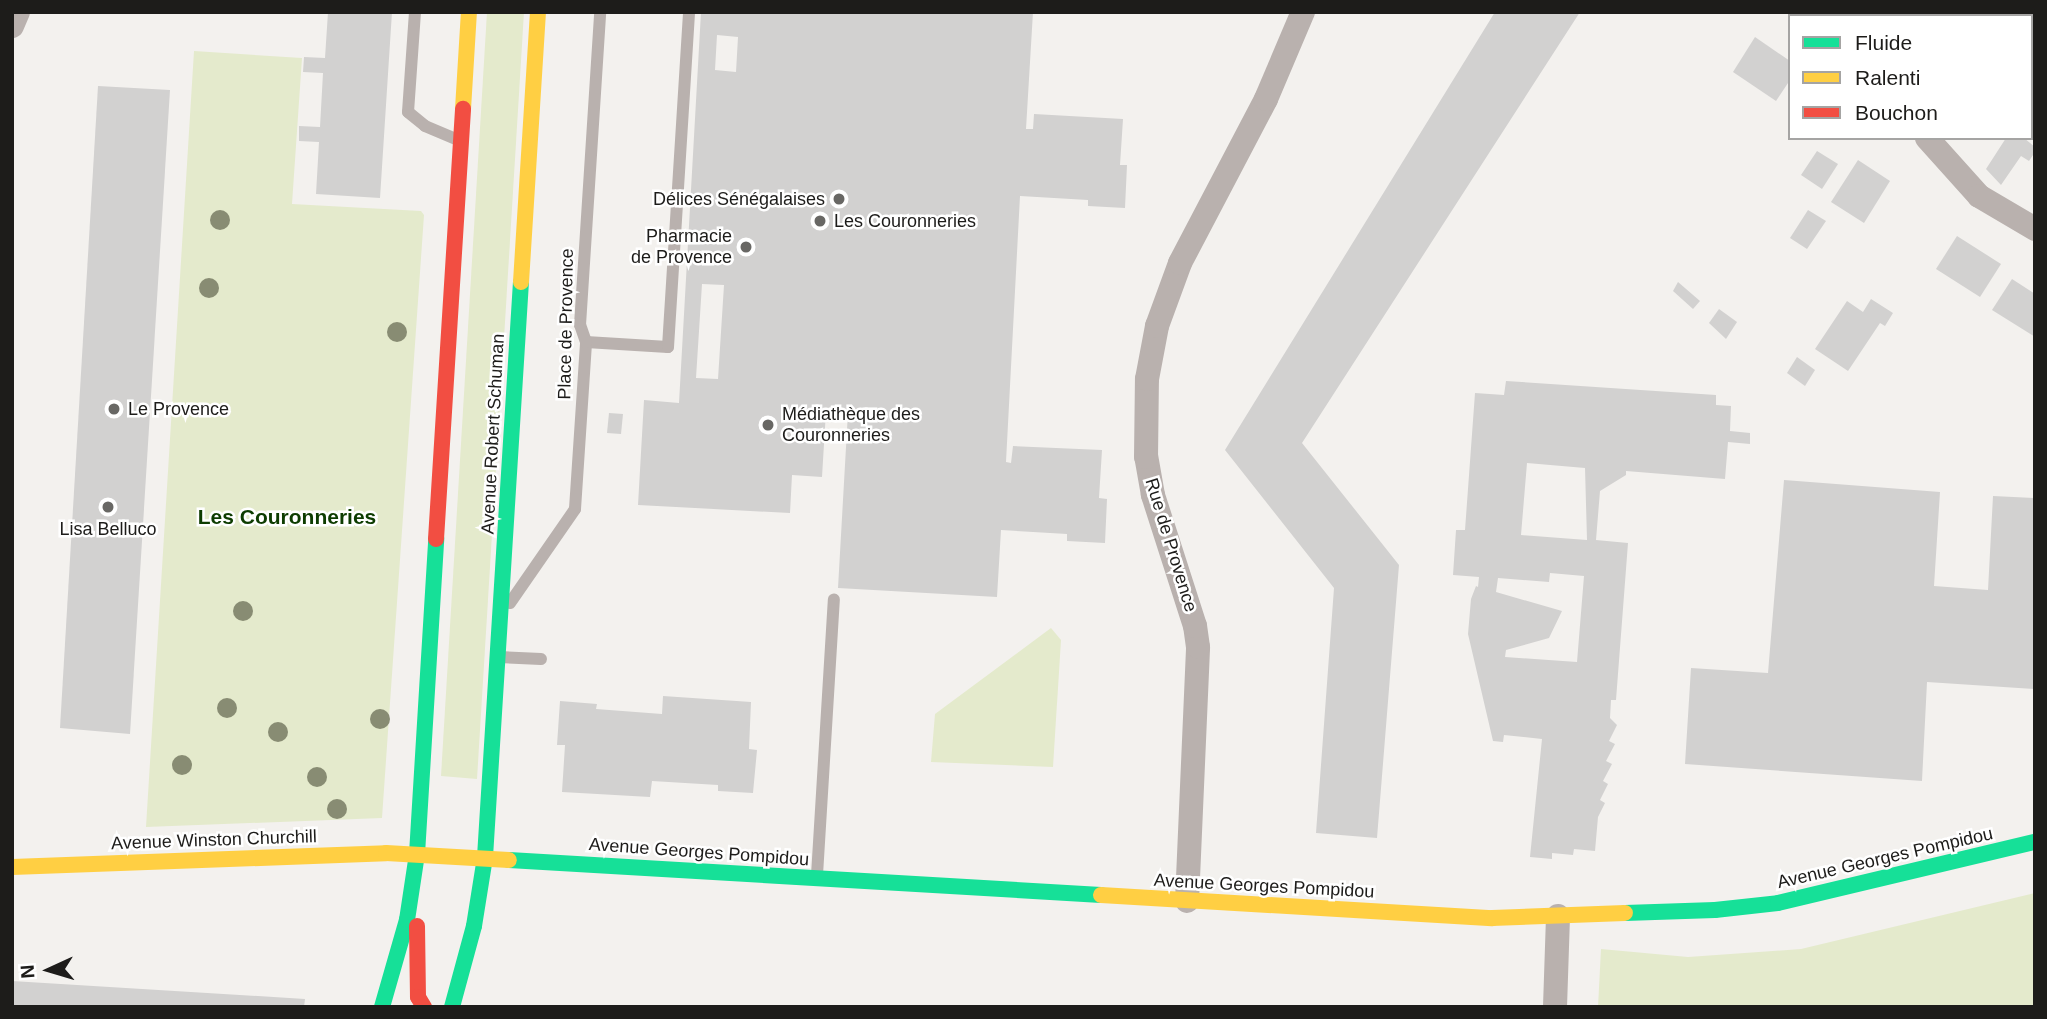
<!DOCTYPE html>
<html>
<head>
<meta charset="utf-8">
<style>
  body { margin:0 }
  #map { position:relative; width:2047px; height:1019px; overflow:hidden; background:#f3f1ee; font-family:Arial,sans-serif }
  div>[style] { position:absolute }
  .green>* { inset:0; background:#e4eacc }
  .building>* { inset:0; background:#d2d1d0 }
  .lane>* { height:12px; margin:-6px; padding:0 6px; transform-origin:6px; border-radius:6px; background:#b9b1ae }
  .street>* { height:24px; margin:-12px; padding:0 12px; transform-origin:12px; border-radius:12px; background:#b9b1ae }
  .fast>* { height:16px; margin:-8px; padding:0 8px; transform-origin:8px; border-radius:8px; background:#16e098 }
  .slow>* { height:16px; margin:-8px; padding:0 8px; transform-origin:8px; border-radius:8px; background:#ffcf43 }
  .jam>* { height:16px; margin:-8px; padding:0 8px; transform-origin:8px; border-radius:8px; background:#f24e42 }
  .trees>* { width:20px; height:20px; margin:-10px; border-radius:50%; background:#888c73 }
  .dots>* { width:19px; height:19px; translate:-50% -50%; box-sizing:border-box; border:4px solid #fff; border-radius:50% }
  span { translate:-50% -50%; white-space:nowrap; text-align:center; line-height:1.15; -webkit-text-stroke:5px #fff; paint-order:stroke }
  .poi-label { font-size:18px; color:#1d1c1a }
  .right { translate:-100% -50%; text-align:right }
  .left { translate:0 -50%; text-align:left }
  .street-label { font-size:18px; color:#1d1c1a }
  .quarter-label { font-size:21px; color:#0d3c00; font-weight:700 }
  .frame { position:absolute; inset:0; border:14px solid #1d1c1a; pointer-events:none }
  .legend { position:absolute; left:1788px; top:14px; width:245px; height:126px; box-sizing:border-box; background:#fff; border:2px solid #a5a4a3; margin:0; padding:9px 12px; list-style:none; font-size:21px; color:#1d1c1a }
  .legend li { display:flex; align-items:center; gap:14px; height:35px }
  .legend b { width:35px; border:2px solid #a5a4a3 }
  .north { position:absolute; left:14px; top:935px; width:70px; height:70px; -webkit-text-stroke:5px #fff; paint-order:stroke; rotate:266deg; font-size:19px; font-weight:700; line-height:28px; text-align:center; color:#1d1c1a }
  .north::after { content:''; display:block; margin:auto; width:24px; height:32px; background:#1d1c1a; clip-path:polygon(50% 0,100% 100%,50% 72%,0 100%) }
</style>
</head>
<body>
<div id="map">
  <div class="green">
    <div style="clip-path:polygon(487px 12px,524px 12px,477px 779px,441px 776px)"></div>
    <div style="clip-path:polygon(194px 51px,302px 58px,292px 204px,421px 211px,424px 215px,382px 818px,146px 827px)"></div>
    <div style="clip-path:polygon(1051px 628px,1061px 640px,1053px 767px,931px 762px,935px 714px)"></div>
    <div style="clip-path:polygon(2035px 893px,2035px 1007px,1598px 1007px,1601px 949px,1688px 957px,1801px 949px)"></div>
  </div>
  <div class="building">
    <div style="clip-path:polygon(328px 12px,392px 12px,380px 198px,316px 194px,319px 142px,299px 141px,299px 126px,320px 127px,323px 73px,303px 72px,304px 57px,325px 58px)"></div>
    <div style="clip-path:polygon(evenodd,701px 12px,1033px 12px,1026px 129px,1033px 129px,1034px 114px,1123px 119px,1120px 165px,1127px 165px,1125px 208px,1088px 206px,1088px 200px,1020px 196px,1006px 462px,1011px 463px,1013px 446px,1102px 450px,1099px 498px,1107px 499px,1105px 543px,1067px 541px,1067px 534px,1001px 530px,997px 597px,838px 588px,848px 412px,826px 411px,822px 477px,792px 475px,790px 513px,638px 505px,644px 400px,679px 403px,701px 12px,717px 35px,738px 37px,736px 72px,715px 70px,717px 35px,701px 12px,702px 284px,724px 285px,718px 379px,696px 378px,702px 284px)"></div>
    <div style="clip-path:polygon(1495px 12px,1580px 12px,1302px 443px,1399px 565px,1377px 838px,1316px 833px,1334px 588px,1225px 450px)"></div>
    <div style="clip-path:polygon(1841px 12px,1900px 12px,1898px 16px,1839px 16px)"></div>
    <div style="clip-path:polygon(1755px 37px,1790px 61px,1790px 80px,1776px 101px,1733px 72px)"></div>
    <div style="clip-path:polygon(98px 86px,170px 90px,130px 734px,60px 728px)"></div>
    <div style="clip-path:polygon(2006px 138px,2024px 138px,2035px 147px,2035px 152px,2029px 161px,2021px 156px,2001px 185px,1986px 169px)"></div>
    <div style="clip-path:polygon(1817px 151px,1838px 164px,1822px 189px,1801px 175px)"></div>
    <div style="clip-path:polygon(1858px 160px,1890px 181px,1864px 223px,1831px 202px)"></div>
    <div style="clip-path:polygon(1808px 210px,1826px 221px,1807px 249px,1790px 238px)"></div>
    <div style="clip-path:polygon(1957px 236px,2001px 264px,1980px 297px,1936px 269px)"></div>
    <div style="clip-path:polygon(2012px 279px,2035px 294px,2035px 337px,1992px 310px)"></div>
    <div style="clip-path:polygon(1678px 282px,1700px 301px,1693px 309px,1673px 291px)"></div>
    <div style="clip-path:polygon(1871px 299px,1893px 313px,1885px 326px,1880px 323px,1848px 371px,1815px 349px,1847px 301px,1863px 312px)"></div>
    <div style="clip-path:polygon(1719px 309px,1737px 322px,1726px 339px,1709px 323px)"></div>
    <div style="clip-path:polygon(1797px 357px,1815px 370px,1805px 386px,1787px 373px)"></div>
    <div style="clip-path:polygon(evenodd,1506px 381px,1716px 395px,1716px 405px,1731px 406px,1730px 431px,1750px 433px,1750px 444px,1728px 442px,1725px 479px,1626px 471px,1626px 475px,1600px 491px,1596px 540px,1628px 543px,1616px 700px,1611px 700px,1610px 718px,1617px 725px,1609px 741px,1615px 744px,1606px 761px,1612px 764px,1603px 781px,1608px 784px,1600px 800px,1605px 803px,1598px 817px,1595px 851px,1574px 849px,1573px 855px,1552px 853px,1552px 859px,1530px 857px,1542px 739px,1504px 735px,1503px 742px,1493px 741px,1468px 634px,1471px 599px,1476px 586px,1478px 587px,1479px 577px,1453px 575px,1456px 530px,1465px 530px,1475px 393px,1504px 395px,1506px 381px,1527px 463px,1585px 468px,1587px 540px,1521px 535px,1527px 463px,1506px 381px,1550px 573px,1584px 576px,1577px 662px,1505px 657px,1506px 650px,1549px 638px,1562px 611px,1496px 592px,1498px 578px,1549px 582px,1550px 573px)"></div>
    <div style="clip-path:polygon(609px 413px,623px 414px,621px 434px,607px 433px)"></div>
    <div style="clip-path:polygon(1784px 480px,1940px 492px,1934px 586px,1988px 590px,1993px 496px,2035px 498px,2035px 689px,1927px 682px,1922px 781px,1685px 764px,1691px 668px,1768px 673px)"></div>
    <div style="clip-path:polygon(663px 696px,751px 702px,749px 749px,757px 750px,753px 793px,718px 791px,718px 785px,652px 781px,650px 797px,562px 792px,565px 745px,557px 745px,560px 701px,597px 704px,596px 709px,662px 714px)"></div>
    <div style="clip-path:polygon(12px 981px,305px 999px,304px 1007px,12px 1007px)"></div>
  </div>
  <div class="lane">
    <div style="left:415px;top:12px;width:100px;rotate:94deg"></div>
    <div style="left:408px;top:112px;width:22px;rotate:39deg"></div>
    <div style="left:425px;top:126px;width:36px;rotate:23deg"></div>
    <div style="left:586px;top:342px;width:82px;rotate:3.5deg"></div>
    <div style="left:668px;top:347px;width:336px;rotate:-86.4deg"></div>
    <div style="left:510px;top:603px;width:114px;rotate:-55.3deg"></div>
    <div style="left:575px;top:509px;width:167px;rotate:-86.2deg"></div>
    <div style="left:586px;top:342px;width:18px;rotate:-109deg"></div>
    <div style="left:580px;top:325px;width:314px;rotate:-86.3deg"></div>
    <div style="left:499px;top:657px;width:42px;rotate:2.7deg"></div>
    <div style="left:817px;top:875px;width:276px;rotate:-86.5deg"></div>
  </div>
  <div class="street">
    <div style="left:1804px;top:12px;width:5px;rotate:53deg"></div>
    <div style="left:12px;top:26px;width:15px;rotate:-67deg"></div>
    <div style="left:1927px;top:138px;width:78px;rotate:48.1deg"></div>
    <div style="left:1979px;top:196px;width:65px;rotate:30.5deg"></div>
    <div style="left:1187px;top:901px;width:254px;rotate:-87.5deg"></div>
    <div style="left:1198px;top:647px;width:21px;rotate:-98deg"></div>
    <div style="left:1195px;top:626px;width:138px;rotate:-107.8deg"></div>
    <div style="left:1153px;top:495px;width:39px;rotate:-100deg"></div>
    <div style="left:1146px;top:457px;width:78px;rotate:-89.3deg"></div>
    <div style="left:1147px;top:379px;width:54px;rotate:-79.3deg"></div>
    <div style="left:1157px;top:326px;width:67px;rotate:-69.9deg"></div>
    <div style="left:1180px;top:263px;width:185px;rotate:-62.3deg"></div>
    <div style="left:1266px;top:99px;width:95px;rotate:-67deg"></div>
    <div style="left:1555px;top:1007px;width:91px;rotate:-88.1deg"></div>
  </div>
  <div class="fast">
    <div style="left:509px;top:860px;width:593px;rotate:3.38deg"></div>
    <div style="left:1625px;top:913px;width:90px;rotate:-1.9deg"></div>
    <div style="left:1715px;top:910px;width:63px;rotate:-6.3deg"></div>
    <div style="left:1778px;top:903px;width:264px;rotate:-13.4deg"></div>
    <div style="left:382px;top:1007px;width:91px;rotate:-74deg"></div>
    <div style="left:407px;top:920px;width:67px;rotate:-81.4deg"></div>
    <div style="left:417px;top:854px;width:316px;rotate:-86.5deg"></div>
    <div style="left:452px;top:1007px;width:84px;rotate:-74.8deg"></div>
    <div style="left:474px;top:926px;width:70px;rotate:-80.9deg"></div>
    <div style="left:485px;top:857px;width:576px;rotate:-86.42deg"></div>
  </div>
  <div class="slow">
    <div style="left:463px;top:109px;width:97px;rotate:-86.5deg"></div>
    <div style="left:521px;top:282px;width:271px;rotate:-86.4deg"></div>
    <div style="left:12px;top:867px;width:374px;rotate:-2.1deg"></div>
    <div style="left:386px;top:853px;width:123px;rotate:3.3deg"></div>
    <div style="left:1101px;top:895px;width:392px;rotate:3.4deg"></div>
    <div style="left:1492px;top:918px;width:133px;rotate:-2.2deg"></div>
  </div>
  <div class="jam">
    <div style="left:436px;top:539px;width:431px;rotate:-86.4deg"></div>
    <div style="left:417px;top:926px;width:71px;rotate:89.2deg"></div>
    <div style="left:418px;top:997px;width:12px;rotate:59deg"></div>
  </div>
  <div class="trees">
    <div style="left:220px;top:220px"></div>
    <div style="left:209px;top:288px"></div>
    <div style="left:397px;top:332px"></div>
    <div style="left:243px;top:611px"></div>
    <div style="left:227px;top:708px"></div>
    <div style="left:380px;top:719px"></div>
    <div style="left:278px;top:732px"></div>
    <div style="left:182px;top:765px"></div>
    <div style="left:317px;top:777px"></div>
    <div style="left:337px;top:809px"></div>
  </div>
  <div class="dots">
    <div style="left:839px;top:199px;background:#686764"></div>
    <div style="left:820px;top:221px;background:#686764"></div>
    <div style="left:746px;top:247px;background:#686764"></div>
    <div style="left:114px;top:409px;background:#686764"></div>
    <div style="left:768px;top:425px;background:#686764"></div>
    <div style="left:108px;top:507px;background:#686764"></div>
  </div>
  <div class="poi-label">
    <span class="right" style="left:825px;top:199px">Délices Sénégalaises</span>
    <span class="left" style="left:834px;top:221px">Les Couronneries</span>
    <span class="right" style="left:732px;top:247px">Pharmacie<br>de Provence</span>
    <span class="left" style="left:128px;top:409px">Le Provence</span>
    <span class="left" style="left:782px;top:425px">Médiathèque des<br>Couronneries</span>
    <span style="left:108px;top:529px">Lisa Belluco</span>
  </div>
  <div class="street-label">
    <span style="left:566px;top:324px;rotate:-89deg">Place de Provence</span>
    <span style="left:493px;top:434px;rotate:-87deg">Avenue Robert Schuman</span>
    <span style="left:1171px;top:545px;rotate:73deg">Rue de Provence</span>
    <span style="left:214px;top:840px;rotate:-2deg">Avenue Winston Churchill</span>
    <span style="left:699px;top:852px;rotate:4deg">Avenue Georges Pompidou</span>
    <span style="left:1885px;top:858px;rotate:-13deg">Avenue Georges Pompidou</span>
    <span style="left:1264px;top:886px;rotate:3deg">Avenue Georges Pompidou</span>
  </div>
  <div class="quarter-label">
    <span style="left:287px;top:517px">Les Couronneries</span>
  </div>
  <div class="frame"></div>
  <ul class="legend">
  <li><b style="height:9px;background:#16e098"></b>Fluide</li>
  <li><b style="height:9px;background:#ffcf43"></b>Ralenti</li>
  <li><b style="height:9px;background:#f24e42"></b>Bouchon</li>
  </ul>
  <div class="north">N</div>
</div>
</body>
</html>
